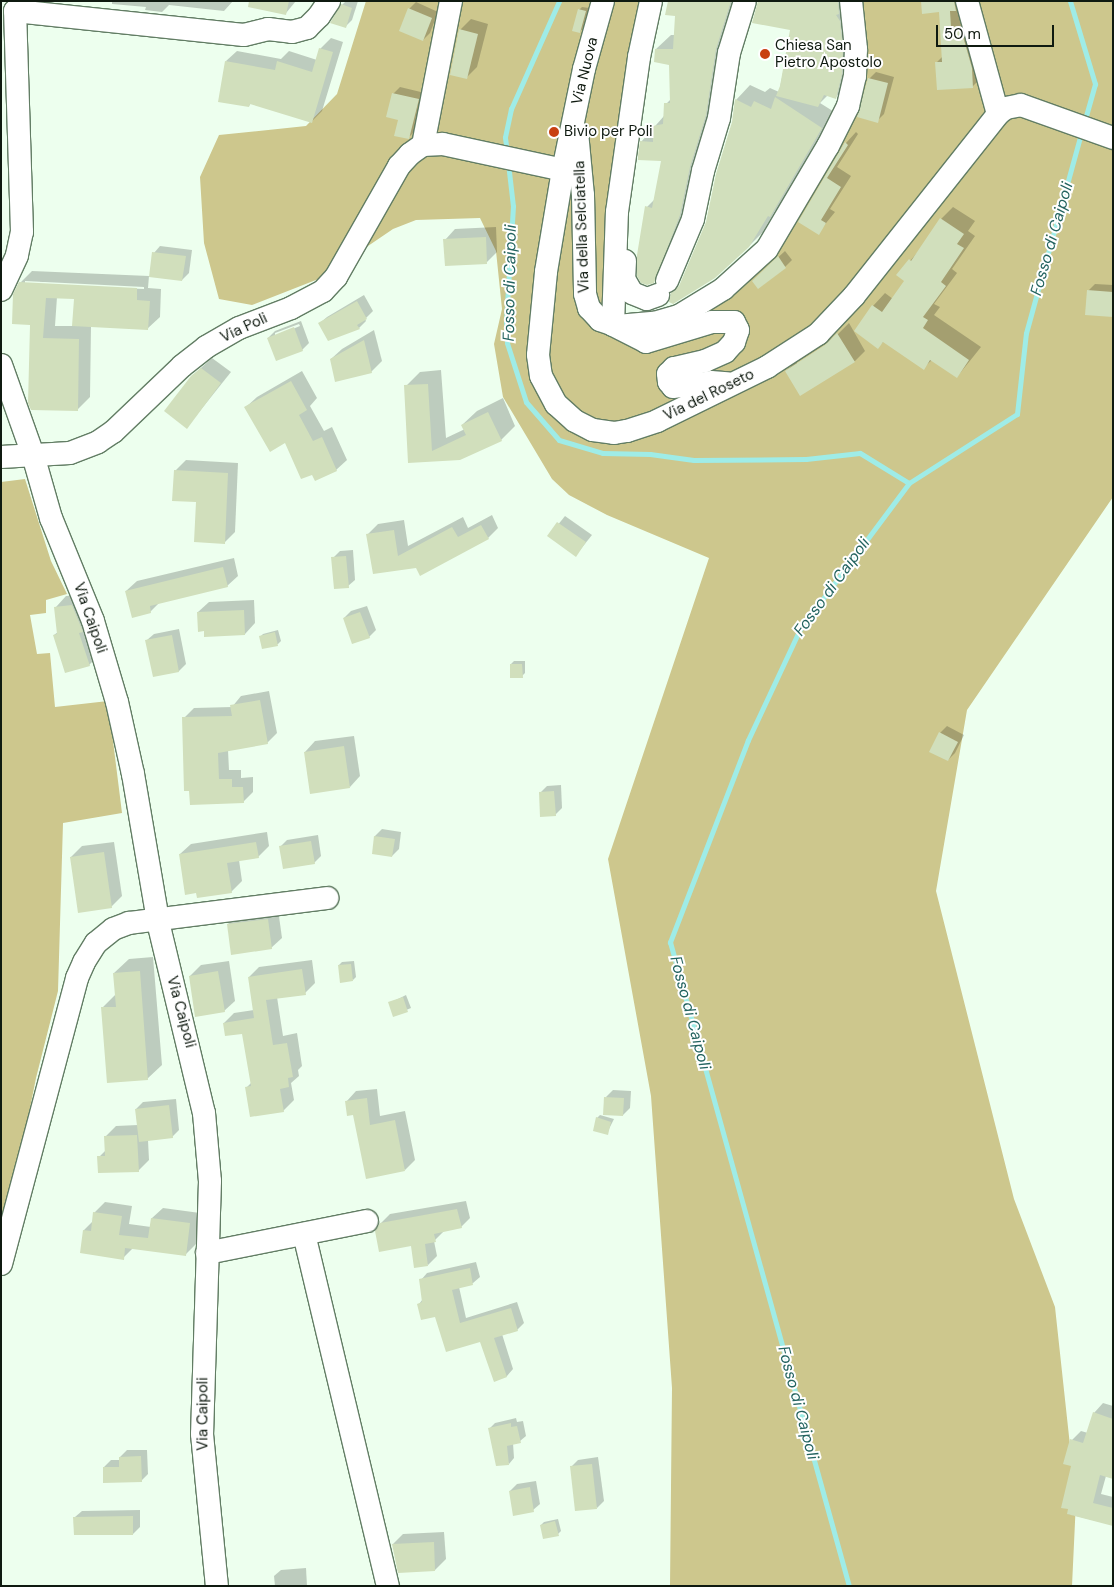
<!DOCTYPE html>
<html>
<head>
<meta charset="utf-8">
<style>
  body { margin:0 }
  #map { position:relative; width:1114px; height:1587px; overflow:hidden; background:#edffee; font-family:"DM Sans",sans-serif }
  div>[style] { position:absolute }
  .forest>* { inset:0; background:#cdc78d }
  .shadow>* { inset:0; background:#0003 }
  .stream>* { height:5px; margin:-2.5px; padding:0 2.5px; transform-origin:2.5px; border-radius:2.5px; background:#9fece7 }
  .building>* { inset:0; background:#d1dfbc }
  .roads { filter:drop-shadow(1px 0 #627d64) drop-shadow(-1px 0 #627d64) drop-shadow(0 1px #627d64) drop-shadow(0 -1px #627d64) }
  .minor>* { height:22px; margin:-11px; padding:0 11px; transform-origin:11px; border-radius:11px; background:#fff }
  .dots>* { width:14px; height:14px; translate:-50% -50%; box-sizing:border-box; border:2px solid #fff; border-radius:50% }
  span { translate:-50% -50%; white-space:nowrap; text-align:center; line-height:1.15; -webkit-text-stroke:4px #fff; paint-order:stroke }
  .poi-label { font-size:15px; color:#0f1a10 }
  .left { translate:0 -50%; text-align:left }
  .street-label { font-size:15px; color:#0f1a10 }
  .water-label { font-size:16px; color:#23635f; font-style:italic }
  .frame { position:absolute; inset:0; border:2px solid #0f1a10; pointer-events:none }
  .scale { position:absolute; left:936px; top:25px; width:118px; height:22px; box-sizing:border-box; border:2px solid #0f1a10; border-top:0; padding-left:6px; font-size:15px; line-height:18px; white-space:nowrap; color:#0f1a10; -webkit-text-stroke:4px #fff; paint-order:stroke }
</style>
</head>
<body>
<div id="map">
  <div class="forest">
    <div style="clip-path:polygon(366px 1px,640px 1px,606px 312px,654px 323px,737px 278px,844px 116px,851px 1px,1113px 1px,1113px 497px,967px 710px,936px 891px,1014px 1199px,1055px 1307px,1076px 1501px,1072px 1586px,670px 1586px,672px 1388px,651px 1096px,608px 859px,709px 558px,607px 515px,569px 495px,552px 479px,503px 397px,494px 344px,502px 309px,496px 251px,480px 218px,416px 220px,393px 229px,321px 278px,252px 305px,219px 299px,204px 243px,200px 177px,219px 135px,306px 126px,337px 94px)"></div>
    <div style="clip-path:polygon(25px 479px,51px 561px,67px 594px,46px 600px,46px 613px,30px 615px,37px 654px,50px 653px,55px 707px,108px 701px,122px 813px,63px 823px,58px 991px,36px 1078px,17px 1173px,1px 1230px,1px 482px)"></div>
  </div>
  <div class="shadow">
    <div style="clip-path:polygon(112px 1px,233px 1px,224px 11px,169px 5px,162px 12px,145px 10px,146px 7px,112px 4px)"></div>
    <div style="clip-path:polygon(267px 1px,296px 1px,286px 13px)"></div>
    <div style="clip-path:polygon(346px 1px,358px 1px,352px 20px,345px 27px,342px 5px)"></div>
    <div style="clip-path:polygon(669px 1px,741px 1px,720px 100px,668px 267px,653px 281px,647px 207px,655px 199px,662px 160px,641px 142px,664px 116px,666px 104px,671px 99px,670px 64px,656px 49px,671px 35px,675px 35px,676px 15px)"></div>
    <div style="clip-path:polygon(758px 1px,850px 1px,850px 83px,836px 97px,828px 95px,820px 103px,836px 113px,784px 202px,775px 211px,763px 232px,749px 246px,681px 285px,706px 224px,733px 122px,736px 100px,750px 85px,765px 92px,770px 88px,779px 92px,792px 29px)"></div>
    <div style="clip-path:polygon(922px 1px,960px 1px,982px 77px,972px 87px,936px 63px,943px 56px,940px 11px)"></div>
    <div style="clip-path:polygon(416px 2px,438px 12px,430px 33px,423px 40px,409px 9px)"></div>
    <div style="clip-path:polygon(582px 7px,589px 8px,583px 28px,580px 32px,579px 10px)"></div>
    <div style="clip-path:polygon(471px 19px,488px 24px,477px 67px,466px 78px,460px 30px)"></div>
    <div style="clip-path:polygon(331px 38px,343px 42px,322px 111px,311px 122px,251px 103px,249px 106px,226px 61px,237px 51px,281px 59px,289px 51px,317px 60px,320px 49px)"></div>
    <div style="clip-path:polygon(876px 72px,894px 77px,884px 114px,877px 121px,869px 79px)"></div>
    <div style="clip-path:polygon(400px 87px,425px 93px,417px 129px,410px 136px,396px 135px,399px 119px,393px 94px)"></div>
    <div style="clip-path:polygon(856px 132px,858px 134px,837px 167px,851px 176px,830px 209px,835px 212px,818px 233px,800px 221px,846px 143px)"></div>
    <div style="clip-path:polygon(953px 207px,975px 221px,968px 231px,975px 236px,952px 269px,957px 273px,934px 304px,940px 307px,934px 315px,981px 347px,957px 377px,932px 360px,923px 368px,884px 341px,878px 347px,855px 331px,873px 306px,885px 293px,893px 299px,906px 280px,898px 275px,922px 247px,941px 219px)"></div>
    <div style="clip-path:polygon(496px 227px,497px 252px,487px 262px,445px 240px,455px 229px)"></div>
    <div style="clip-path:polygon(160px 246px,192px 250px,189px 273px,182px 280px,154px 253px)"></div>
    <div style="clip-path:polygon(785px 251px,792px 260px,785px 267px,760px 274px)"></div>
    <div style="clip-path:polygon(evenodd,32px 271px,149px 276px,148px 288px,161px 289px,160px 317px,147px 329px,91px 326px,90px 397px,78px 409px,31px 323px,20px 283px,32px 271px,25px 281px,144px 287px,144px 289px,25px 284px,25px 281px,32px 271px,57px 297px,75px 298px,73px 326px,55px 326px,57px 297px)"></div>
    <div style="clip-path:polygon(1095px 284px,1113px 285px,1113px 315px,1088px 291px)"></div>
    <div style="clip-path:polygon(364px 295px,373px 311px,365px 319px,366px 321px,359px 328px,329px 340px,320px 323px,327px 317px)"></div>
    <div style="clip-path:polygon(evenodd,301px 321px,309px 343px,302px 350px,268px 338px,275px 331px,301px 321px,299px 324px,300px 326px,275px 336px,275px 333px,299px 324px)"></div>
    <div style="clip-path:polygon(evenodd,849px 323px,865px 351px,855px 361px,800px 394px,786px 371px,797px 361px,837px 335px,849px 323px,830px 341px,831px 343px,797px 365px,797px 362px,830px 341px)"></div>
    <div style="clip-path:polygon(374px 330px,382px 361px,371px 372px,331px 359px,342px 349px)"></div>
    <div style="clip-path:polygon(212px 358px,231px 372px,187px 427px,192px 376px)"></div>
    <div style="clip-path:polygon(441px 370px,446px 438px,465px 429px,462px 425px,477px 411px,503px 398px,515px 426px,501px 440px,410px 462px,406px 386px,420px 372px)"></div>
    <div style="clip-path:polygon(302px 371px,317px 398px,310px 406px,324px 431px,332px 427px,347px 460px,336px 470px,313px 473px,286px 441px,246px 407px,257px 397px)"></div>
    <div style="clip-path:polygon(186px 460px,238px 463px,235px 532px,225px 542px,175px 471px)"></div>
    <div style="clip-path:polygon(492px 515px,498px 528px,488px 538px,417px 566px,374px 573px,368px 534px,378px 524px,404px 520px,408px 546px,463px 517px,468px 528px)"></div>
    <div style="clip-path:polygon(565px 516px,592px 535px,576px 555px,549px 536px)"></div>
    <div style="clip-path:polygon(353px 550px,355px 580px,348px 586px,333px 558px,340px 551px)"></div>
    <div style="clip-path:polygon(234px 558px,238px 576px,227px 586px,160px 602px,150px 612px,126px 591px,137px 581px)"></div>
    <div style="clip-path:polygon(83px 595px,100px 654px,89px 665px,54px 635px,58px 632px,56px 607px,66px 596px)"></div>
    <div style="clip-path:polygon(254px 600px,255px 623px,245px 634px,205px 630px,198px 612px,209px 602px)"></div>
    <div style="clip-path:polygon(367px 606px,376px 630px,369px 637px,344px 618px,351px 611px)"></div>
    <div style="clip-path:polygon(179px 629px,186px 664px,179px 671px,154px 675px,147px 640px,154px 634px)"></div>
    <div style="clip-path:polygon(278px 630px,281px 641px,278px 644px,263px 648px,260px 637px,263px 634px)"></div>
    <div style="clip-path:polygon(514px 661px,525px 661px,525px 673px,522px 676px,511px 664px)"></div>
    <div style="clip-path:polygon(269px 691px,277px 733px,267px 743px,228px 750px,229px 770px,241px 770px,241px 778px,253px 777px,253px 792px,243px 802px,191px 790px,184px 718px,194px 708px,232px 707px,241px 696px)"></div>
    <div style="clip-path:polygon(947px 726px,964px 735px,955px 753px,948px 760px,940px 733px)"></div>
    <div style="clip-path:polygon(354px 736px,360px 776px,350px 787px,305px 752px,315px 741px)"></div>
    <div style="clip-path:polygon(561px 785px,562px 808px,555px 815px,540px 793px,547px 786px)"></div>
    <div style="clip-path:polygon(382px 829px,401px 832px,399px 849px,392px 856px,373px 853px,375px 836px)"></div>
    <div style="clip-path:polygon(267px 832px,269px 846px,258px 857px,239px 860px,242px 881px,231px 892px,180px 854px,191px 844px)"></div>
    <div style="clip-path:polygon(318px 835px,321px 856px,314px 863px,280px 847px,287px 840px)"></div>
    <div style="clip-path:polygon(114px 842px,122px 896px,111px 907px,71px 857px,82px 846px)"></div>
    <div style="clip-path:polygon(278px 909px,282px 938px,271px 948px,228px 924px,239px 914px)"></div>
    <div style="clip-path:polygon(153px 957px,162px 1065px,147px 1079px,102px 1008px,116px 994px,114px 973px,129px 959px)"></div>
    <div style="clip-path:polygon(312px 960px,315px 983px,305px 993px,277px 997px,283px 1036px,297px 1033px,302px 1066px,298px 1070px,299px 1076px,291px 1083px,294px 1100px,283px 1111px,246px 1088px,252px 1082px,243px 1032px,224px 1023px,234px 1013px,254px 1010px,249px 977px,259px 967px)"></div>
    <div style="clip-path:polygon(229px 961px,235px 1001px,224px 1011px,190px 976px,201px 965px)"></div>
    <div style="clip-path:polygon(354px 961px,356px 977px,353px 980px,339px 965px,342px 962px)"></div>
    <div style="clip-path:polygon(406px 995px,411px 1008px,394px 1015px,390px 1003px)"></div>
    <div style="clip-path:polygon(377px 1089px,380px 1116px,405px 1111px,415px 1160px,405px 1170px,354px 1114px,346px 1102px,356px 1091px)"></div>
    <div style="clip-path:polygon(613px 1090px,631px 1091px,630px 1108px,623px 1115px,606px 1097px)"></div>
    <div style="clip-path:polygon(176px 1099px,179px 1130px,172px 1137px,148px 1140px,149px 1160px,138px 1171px,99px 1157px,106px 1150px,105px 1137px,116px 1126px,138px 1125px,136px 1109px,143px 1102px)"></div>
    <div style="clip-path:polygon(600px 1115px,614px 1119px,607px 1133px,597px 1118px)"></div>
    <div style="clip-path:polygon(466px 1201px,470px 1218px,461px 1227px,444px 1231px,434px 1241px,437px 1256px,428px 1265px,412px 1245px,381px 1223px,390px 1214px)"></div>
    <div style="clip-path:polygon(105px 1202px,132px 1206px,129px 1224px,151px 1227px,152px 1218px,163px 1208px,200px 1213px,196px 1244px,185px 1255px,134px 1247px,123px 1258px,81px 1252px,84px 1230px,93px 1221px,94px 1213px)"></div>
    <div style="clip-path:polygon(476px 1262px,480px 1277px,473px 1283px,459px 1287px,466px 1318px,517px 1302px,524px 1323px,517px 1330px,502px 1334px,513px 1369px,507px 1376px,494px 1380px,481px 1340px,419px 1304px,423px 1299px,421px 1280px,427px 1273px)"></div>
    <div style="clip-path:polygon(1103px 1403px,1113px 1406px,1113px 1478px,1106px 1476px,1101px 1494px,1113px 1497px,1113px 1525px,1068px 1514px,1073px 1465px,1072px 1440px,1081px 1431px,1088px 1433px,1094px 1413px)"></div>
    <div style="clip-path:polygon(516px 1418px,517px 1422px,523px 1421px,526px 1436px,520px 1441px,513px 1443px,514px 1458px,509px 1464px,489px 1429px,495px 1423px)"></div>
    <div style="clip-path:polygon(127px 1450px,147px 1450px,148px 1474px,141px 1481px,104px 1467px,111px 1460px,120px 1460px,120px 1457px)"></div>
    <div style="clip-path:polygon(598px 1457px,604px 1501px,597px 1508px,571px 1467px,578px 1460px)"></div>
    <div style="clip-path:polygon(536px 1481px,540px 1504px,533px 1510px,510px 1491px,517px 1484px)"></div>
    <div style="clip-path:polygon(140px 1510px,140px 1527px,133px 1534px,75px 1517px,82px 1511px)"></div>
    <div style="clip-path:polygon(558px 1519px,561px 1531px,558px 1534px,541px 1525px,544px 1522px)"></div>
    <div style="clip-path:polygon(444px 1532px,446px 1559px,435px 1570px,393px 1544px,403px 1534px)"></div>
    <div style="clip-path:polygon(306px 1568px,307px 1586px,275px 1586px,274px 1576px,281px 1570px)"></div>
  </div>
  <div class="stream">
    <div style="left:1070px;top:1px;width:87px;rotate:73.2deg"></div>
    <div style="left:1095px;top:84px;width:41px;rotate:105.8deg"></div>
    <div style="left:507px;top:152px;width:15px;rotate:-98deg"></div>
    <div style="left:505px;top:137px;width:29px;rotate:-78deg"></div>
    <div style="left:511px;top:109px;width:118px;rotate:-66deg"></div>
    <div style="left:508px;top:163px;width:43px;rotate:83.4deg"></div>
    <div style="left:513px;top:206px;width:115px;rotate:93.5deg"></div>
    <div style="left:506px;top:321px;width:22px;rotate:87deg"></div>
    <div style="left:507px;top:343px;width:62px;rotate:72.1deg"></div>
    <div style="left:526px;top:402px;width:50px;rotate:49deg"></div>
    <div style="left:559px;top:440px;width:46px;rotate:16.5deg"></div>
    <div style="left:603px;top:453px;width:47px;rotate:1.2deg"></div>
    <div style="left:650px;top:454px;width:44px;rotate:7.8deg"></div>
    <div style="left:694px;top:460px;width:112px;rotate:-0.5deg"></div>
    <div style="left:806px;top:459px;width:54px;rotate:-6.3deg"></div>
    <div style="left:860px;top:453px;width:57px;rotate:31.5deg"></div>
    <div style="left:909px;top:483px;width:182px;rotate:126.7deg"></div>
    <div style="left:800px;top:629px;width:123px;rotate:115.1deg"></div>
    <div style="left:748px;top:740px;width:217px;rotate:111.1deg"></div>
    <div style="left:670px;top:942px;width:668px;rotate:74.47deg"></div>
    <div style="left:909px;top:483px;width:128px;rotate:-32.6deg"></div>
    <div style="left:1017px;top:414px;width:81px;rotate:-83.7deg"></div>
    <div style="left:1026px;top:333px;width:206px;rotate:-74.6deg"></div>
  </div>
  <div class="building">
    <div style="clip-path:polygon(249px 1px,289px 1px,286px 15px,248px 7px)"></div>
    <div style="clip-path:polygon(668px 1px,731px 1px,716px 49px,706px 115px,690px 167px,680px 215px,654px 283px,647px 285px,641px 283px,637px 276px,637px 255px,645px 206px,652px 208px,661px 161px,638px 160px,638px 156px,640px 141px,653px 142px,653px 126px,663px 124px,664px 103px,670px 103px,669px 65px,654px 62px,655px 49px,673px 49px,675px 16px,665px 15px)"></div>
    <div style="clip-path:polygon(758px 1px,838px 1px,839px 14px,836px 15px,840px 21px,843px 49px,842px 74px,836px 99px,824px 95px,818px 107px,776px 96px,780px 86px,790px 30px,752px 23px)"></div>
    <div style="clip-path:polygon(921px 1px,954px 1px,956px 11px,950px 11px,951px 27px,960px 26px,972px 68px,973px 88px,937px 90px,935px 62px,942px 62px,939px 12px,922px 14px)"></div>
    <div style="clip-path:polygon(341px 4px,352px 8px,346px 28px,330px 23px)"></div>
    <div style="clip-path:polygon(408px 8px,432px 18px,423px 41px,399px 31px)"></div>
    <div style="clip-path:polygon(578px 9px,586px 11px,580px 33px,572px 31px)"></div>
    <div style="clip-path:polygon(459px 29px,478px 34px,467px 79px,450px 75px)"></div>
    <div style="clip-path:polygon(319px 48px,333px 52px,312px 123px,250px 104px,249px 107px,218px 102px,225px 61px,275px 70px,277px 61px,312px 72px)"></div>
    <div style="clip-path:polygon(868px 78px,888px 83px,878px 123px,857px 117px)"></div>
    <div style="clip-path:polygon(392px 93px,419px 99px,409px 139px,394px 136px,398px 120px,386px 117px)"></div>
    <div style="clip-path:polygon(775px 97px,822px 128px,770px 217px,768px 216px,749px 247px,715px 278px,673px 304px,669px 302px,671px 293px,679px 286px,706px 222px,716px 174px,732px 122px,735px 99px,751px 107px,754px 101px,771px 109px)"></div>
    <div style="clip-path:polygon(845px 142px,848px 145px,827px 178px,841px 187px,821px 220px,826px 223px,819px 235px,798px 222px)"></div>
    <div style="clip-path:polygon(940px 218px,964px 234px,957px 244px,964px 248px,941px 282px,946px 286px,923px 317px,928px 320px,923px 328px,969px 360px,957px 378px,930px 360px,924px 370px,883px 342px,878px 349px,854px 331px,872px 305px,882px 312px,904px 281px,896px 275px,909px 259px,911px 261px)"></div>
    <div style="clip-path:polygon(486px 237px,487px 264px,445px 266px,443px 239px)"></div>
    <div style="clip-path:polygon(152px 252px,186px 256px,182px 281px,149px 277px)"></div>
    <div style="clip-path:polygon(778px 256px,786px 268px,758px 289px,752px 281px)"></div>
    <div style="clip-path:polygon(19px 282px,137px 288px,137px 300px,150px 301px,148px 330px,72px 326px,74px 299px,46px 298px,43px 338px,79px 339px,78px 411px,31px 410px,28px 403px,30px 325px,12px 324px,13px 294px)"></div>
    <div style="clip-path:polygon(1087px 290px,1113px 292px,1113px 317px,1085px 315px)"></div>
    <div style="clip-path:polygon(357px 301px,367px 319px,357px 325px,360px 329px,328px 341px,318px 323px)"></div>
    <div style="clip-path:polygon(294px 327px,303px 351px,276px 361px,267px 338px)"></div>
    <div style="clip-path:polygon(837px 333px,855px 362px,800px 396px,785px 371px,825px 345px)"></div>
    <div style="clip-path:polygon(364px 340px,372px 373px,335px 382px,330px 359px)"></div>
    <div style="clip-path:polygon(201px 368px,221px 383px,187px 429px,164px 411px,191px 376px)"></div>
    <div style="clip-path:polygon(291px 381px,307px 410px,299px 415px,313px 441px,322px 437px,337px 471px,315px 481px,312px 475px,301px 479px,285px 443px,270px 452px,244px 407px)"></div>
    <div style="clip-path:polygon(428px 384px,432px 451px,466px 435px,461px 425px,488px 412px,502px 441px,460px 460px,408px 463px,404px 385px)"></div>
    <div style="clip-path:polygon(174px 470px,228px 473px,225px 544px,194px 542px,196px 502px,172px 501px)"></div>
    <div style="clip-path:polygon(557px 522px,586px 542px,576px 557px,547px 536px)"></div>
    <div style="clip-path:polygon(481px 525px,489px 539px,420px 576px,416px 568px,373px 574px,366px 534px,394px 530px,398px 556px,452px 527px,458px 537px)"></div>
    <div style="clip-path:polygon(346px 556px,349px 588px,334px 589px,331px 557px)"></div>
    <div style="clip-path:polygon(223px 567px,228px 587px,150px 606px,151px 613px,132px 618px,125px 591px)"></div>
    <div style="clip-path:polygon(72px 605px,83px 632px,79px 633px,90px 666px,65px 673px,53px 635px,57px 634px,54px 607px)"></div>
    <div style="clip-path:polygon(244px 610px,245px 635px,204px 637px,204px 631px,198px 632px,197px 612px)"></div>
    <div style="clip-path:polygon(360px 612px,370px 638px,352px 644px,343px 618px)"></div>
    <div style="clip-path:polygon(275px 632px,278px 646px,262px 649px,259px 636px)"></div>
    <div style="clip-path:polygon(172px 635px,179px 672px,153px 677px,145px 640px)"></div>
    <div style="clip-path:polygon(510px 664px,522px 664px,523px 678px,510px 678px)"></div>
    <div style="clip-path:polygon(260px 700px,268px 744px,218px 753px,219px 779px,232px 779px,232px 787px,243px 787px,244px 803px,190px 805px,189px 791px,184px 791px,182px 717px,232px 716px,230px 705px)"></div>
    <div style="clip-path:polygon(939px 732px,958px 742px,948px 761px,929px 752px)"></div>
    <div style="clip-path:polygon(344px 746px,350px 788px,310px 794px,304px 752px)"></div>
    <div style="clip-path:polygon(554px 791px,556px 816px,540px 817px,539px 792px)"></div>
    <div style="clip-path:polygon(374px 836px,395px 839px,392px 857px,372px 854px)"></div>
    <div style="clip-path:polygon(311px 841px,315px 864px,283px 869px,279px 846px)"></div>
    <div style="clip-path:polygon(256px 842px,259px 858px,227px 863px,232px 893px,197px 898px,196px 893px,185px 895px,179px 854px)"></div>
    <div style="clip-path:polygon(104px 852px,112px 908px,78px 913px,70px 857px)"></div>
    <div style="clip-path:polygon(268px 919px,272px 949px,231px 955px,227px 924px)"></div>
    <div style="clip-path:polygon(351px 964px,353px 981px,340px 983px,338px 965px)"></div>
    <div style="clip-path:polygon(302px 969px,306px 995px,266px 1000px,273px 1045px,287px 1043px,293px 1077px,288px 1078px,289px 1087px,280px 1089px,284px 1112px,250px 1117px,245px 1087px,251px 1086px,242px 1034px,225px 1036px,223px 1023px,254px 1018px,248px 977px)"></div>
    <div style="clip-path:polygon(140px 971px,148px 1080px,107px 1083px,101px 1007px,116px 1007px,113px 973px)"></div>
    <div style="clip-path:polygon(218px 971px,225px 1012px,195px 1017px,189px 976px)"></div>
    <div style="clip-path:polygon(403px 997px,408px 1012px,393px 1017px,388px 1002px)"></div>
    <div style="clip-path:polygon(604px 1097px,624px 1098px,623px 1116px,603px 1115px)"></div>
    <div style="clip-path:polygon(367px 1098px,370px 1125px,395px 1120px,405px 1171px,366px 1179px,353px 1115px,347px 1116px,345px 1101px)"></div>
    <div style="clip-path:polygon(169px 1105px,173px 1138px,139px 1142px,135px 1109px)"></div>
    <div style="clip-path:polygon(596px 1117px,611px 1122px,608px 1135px,593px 1131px)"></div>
    <div style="clip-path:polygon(137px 1135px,139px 1172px,98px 1173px,97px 1156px,105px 1156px,104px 1136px)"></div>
    <div style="clip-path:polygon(457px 1209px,462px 1228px,434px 1234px,436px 1242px,425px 1244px,428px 1266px,414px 1268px,411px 1246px,379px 1252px,375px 1231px,380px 1223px)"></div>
    <div style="clip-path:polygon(93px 1212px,122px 1216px,119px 1235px,148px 1238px,151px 1218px,190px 1223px,186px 1256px,125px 1248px,124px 1260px,80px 1253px,83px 1230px,91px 1231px)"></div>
    <div style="clip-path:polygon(470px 1268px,473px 1285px,452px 1290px,460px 1323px,511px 1308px,518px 1331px,494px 1338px,507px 1377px,494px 1382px,480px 1342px,446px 1352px,435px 1317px,421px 1320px,417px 1304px,422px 1302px,419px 1279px)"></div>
    <div style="clip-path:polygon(1093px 1412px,1113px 1419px,1113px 1479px,1100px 1475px,1093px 1503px,1113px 1508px,1113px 1526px,1067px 1514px,1068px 1509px,1061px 1508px,1071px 1466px,1063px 1464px,1070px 1439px,1083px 1443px)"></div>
    <div style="clip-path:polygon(511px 1423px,511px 1427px,517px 1426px,521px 1443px,507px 1446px,509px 1465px,496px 1466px,488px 1428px)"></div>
    <div style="clip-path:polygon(141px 1456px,142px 1482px,103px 1483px,103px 1467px,119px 1467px,119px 1457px)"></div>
    <div style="clip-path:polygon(592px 1464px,597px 1509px,575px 1511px,570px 1466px)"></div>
    <div style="clip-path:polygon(530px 1487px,534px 1512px,513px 1516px,509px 1491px)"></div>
    <div style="clip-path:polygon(133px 1516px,133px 1535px,74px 1535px,73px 1517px)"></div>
    <div style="clip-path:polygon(555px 1521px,559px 1536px,543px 1539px,540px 1525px)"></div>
    <div style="clip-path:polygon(434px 1542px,435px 1571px,398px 1573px,392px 1544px)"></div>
  </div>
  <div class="roads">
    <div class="minor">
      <div style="left:603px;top:1px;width:71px;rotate:105.6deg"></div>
      <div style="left:584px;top:69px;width:103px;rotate:101.7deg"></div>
      <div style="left:563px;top:170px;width:103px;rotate:99.5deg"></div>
      <div style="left:546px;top:272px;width:83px;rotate:95.5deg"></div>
      <div style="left:538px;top:355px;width:21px;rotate:82deg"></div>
      <div style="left:541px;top:376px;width:32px;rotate:62deg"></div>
      <div style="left:556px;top:404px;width:25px;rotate:42deg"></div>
      <div style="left:575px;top:421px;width:20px;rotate:27deg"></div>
      <div style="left:593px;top:430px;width:21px;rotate:8deg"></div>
      <div style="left:614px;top:433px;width:13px;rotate:-9deg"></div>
      <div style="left:627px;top:431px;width:32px;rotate:-18deg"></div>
      <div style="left:657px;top:421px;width:123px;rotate:-26.1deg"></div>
      <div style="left:767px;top:367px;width:61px;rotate:-32.9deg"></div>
      <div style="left:818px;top:334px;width:52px;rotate:-46.5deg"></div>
      <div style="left:854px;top:296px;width:232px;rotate:-51.6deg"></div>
      <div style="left:998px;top:114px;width:10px;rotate:-37deg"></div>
      <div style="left:1006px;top:108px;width:15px;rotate:-11deg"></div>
      <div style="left:1021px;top:105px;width:98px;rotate:19.7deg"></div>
      <div style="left:967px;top:1px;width:117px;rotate:74.7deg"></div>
      <div style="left:577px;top:132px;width:63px;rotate:84.6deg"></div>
      <div style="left:583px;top:195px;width:99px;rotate:88.8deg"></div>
      <div style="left:585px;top:294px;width:15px;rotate:74deg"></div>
      <div style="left:589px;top:308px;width:16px;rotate:47deg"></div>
      <div style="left:600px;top:320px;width:18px;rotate:19deg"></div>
      <div style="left:617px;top:326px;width:37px;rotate:-5deg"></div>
      <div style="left:654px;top:323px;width:26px;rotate:-16deg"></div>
      <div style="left:679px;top:316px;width:52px;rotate:-31.5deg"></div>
      <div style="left:723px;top:289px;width:59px;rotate:-42.3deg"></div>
      <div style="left:767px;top:249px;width:120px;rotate:-59.4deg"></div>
      <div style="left:828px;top:146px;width:45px;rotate:-63.4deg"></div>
      <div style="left:848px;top:106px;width:31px;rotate:-77deg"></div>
      <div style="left:855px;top:76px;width:27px;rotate:-88deg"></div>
      <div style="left:856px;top:49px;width:48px;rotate:-95.9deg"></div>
      <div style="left:423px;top:145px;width:147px;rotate:-79deg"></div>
      <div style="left:625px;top:261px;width:18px;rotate:93deg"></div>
      <div style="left:624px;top:279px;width:16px;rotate:60deg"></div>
      <div style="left:632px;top:293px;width:16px;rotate:22deg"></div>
      <div style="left:647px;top:299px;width:12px;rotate:-20deg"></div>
      <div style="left:667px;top:281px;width:67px;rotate:-67.2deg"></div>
      <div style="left:693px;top:219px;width:49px;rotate:-78.2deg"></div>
      <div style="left:703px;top:171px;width:55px;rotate:-73.2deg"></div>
      <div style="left:719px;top:118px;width:66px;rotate:-81.3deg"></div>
      <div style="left:729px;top:53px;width:54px;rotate:-72.9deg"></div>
      <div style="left:1px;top:290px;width:38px;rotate:-65deg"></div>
      <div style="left:17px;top:255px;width:24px;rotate:-78deg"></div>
      <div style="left:22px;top:232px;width:221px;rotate:-91.8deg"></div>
      <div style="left:15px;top:11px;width:230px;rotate:6deg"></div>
      <div style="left:244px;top:35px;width:25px;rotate:-14deg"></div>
      <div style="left:268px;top:29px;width:24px;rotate:7deg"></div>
      <div style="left:292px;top:32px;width:16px;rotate:-15deg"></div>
      <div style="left:307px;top:28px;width:17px;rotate:-45deg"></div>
      <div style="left:319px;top:16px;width:18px;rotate:-56deg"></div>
      <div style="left:613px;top:325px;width:113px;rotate:-88deg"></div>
      <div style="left:617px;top:212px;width:157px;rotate:-81.9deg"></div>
      <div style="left:639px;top:57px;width:57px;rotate:-77.9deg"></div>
      <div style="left:613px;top:325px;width:37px;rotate:27deg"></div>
      <div style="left:646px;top:342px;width:69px;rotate:-16.9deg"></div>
      <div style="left:712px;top:322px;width:22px"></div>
      <div style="left:734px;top:322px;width:9px;rotate:63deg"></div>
      <div style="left:738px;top:330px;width:13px;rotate:108deg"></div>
      <div style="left:734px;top:342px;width:13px;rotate:132deg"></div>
      <div style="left:725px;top:352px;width:22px;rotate:156deg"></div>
      <div style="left:705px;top:361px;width:32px;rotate:167deg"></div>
      <div style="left:674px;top:368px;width:8px;rotate:135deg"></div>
      <div style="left:668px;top:374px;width:8px;rotate:83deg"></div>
      <div style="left:669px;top:382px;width:6px;rotate:51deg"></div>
      <div style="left:673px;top:387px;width:38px;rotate:-7deg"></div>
      <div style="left:711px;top:382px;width:16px;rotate:4deg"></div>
      <div style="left:1px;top:365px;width:96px;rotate:70.4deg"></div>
      <div style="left:33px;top:455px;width:66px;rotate:74.1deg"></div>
      <div style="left:51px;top:518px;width:111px;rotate:67.8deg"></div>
      <div style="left:93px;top:621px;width:84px;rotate:73.5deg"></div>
      <div style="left:117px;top:702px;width:74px;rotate:77.5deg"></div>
      <div style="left:133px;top:774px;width:154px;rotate:80.3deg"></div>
      <div style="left:159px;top:926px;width:192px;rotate:76.5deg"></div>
      <div style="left:204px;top:1113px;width:68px;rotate:85deg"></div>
      <div style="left:210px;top:1181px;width:253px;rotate:91.8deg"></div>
      <div style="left:202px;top:1434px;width:153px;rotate:84.4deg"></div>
      <div style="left:1px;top:457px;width:69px;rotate:-3.3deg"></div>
      <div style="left:70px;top:453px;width:30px;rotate:-21deg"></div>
      <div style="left:98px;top:442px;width:18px;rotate:-34deg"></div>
      <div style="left:113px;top:432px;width:95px;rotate:-43.7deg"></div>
      <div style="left:182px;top:366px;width:31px;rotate:-38deg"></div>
      <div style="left:206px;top:347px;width:38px;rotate:-30deg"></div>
      <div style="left:239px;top:328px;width:56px;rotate:-21deg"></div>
      <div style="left:291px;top:308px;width:36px;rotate:-28deg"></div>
      <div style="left:323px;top:291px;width:19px;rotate:-47deg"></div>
      <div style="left:336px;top:277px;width:128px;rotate:-60.4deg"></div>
      <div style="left:399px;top:166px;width:16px;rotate:-47deg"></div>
      <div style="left:410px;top:154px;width:16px;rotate:-35deg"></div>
      <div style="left:423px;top:145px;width:20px;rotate:-3deg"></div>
      <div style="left:443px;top:144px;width:123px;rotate:12.2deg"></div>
      <div style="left:304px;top:1234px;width:362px;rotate:76.6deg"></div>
      <div style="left:207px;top:1253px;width:163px;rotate:-11.3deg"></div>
      <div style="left:1px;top:1264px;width:296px;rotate:-75.1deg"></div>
      <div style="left:77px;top:978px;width:17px;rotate:-66deg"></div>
      <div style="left:84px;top:962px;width:22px;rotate:-58deg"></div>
      <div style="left:96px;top:943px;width:22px;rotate:-39deg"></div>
      <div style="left:113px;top:929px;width:17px;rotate:-21deg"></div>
      <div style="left:129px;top:923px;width:200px;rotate:-7.2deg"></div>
    </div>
  </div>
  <div class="dots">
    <div style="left:765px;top:54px;background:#c84011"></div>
    <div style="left:554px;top:132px;background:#c84011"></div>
  </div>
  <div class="poi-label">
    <span class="left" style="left:775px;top:54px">Chiesa San<br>Pietro Apostolo</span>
    <span class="left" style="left:564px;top:132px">Bivio per Poli</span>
  </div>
  <div class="street-label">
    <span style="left:585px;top:71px;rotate:-76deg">Via Nuova</span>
    <span style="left:582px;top:227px;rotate:-92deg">Via della Selciatella</span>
    <span style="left:244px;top:328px;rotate:-25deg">Via Poli</span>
    <span style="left:709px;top:395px;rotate:-26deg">Via del Roseto</span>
    <span style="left:90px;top:618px;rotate:71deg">Via Caipoli</span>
    <span style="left:181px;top:1012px;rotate:75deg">Via Caipoli</span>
    <span style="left:203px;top:1414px;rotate:-90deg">Via Caipoli</span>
  </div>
  <div class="water-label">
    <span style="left:1052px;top:239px;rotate:-74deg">Fosso di Caipoli</span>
    <span style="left:510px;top:283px;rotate:-89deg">Fosso di Caipoli</span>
    <span style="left:832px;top:587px;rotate:-54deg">Fosso di Caipoli</span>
    <span style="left:690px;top:1013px;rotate:75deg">Fosso di Caipoli</span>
    <span style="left:798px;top:1403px;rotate:75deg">Fosso di Caipoli</span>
  </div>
  <div class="frame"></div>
  <div class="scale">50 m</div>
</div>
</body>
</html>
